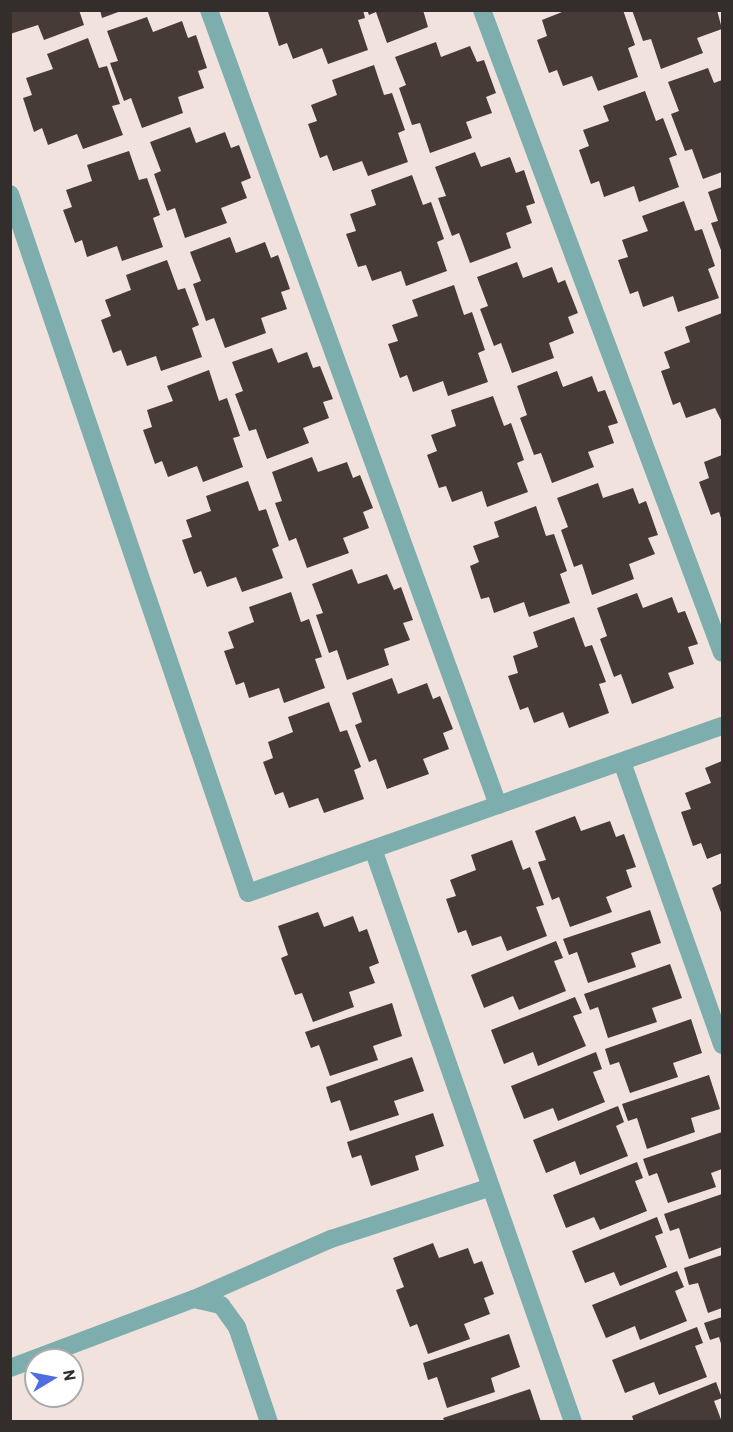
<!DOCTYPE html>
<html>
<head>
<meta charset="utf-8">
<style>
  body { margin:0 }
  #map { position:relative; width:733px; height:1432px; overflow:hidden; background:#f1e2dd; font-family:Barlow,sans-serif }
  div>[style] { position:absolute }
  .building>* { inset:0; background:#463b36 }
  .lane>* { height:18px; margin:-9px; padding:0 9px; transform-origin:9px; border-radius:9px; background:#7eadad }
  .street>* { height:18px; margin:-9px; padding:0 9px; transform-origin:9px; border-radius:9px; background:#7eadad }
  span { translate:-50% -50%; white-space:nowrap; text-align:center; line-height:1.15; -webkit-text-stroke:6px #fff; paint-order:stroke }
  .frame { position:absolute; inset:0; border:12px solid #332e2c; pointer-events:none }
  .north { position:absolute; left:24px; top:1348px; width:60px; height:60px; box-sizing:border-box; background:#fff; border:2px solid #adabab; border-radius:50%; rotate:80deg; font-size:16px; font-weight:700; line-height:24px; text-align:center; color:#332e2c }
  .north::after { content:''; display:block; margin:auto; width:21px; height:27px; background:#4f6de2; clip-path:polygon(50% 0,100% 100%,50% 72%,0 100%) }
</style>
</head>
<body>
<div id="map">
  <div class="building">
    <div style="clip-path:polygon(10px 10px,79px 10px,84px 25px,44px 40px,38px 25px,10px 34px)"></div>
    <div style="clip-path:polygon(100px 10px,121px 10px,121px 11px,102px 18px)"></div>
    <div style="clip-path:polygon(273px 10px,363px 10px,365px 18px,358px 20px,368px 50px,328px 64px,322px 48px,293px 59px,287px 43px,279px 46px,268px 12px)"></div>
    <div style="clip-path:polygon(367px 10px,423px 10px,428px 27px,387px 43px,376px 12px,369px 15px)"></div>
    <div style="clip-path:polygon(567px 10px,623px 10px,635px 45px,628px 48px,638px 77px,598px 91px,592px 76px,563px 86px,557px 70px,549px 73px,537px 40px,547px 36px,542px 20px)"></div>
    <div style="clip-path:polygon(632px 10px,717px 10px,722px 29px,697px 38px,703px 53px,661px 69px,651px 39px,643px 41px)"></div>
    <div style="clip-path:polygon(147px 17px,153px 32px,182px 21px,188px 38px,196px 35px,207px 68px,198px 71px,204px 88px,178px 97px,183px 113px,142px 128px,131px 98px,124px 101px,110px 63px,118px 61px,107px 31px)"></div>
    <div style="clip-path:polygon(88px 38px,99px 68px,107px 66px,120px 104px,112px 106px,123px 135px,83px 149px,77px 134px,48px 145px,42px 128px,34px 132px,23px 98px,32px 95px,26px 78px,53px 69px,47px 54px)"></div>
    <div style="clip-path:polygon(436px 42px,441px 57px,470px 46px,477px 62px,484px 60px,496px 93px,486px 97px,492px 113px,466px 122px,472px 138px,430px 153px,420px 123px,412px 125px,399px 88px,406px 85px,395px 57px)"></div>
    <div style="clip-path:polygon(374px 65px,384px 95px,392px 93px,405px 130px,398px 133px,408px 162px,368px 176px,362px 161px,333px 171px,327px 155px,320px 158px,308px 124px,317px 121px,311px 105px,337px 95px,332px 80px)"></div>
    <div style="clip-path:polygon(708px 68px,714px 83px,722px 80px,722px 172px,703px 179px,692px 149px,685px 151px,671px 114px,679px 111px,668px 82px)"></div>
    <div style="clip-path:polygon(645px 91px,656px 121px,663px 118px,677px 155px,669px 158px,679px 187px,639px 202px,634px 186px,604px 197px,599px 181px,591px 184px,579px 150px,589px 146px,583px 130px,609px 121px,603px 106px)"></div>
    <div style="clip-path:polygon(190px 127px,196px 143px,225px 132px,231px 148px,239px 145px,251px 178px,241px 182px,247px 198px,221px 208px,227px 223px,185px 238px,175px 208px,167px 211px,154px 174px,161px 171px,150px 142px)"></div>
    <div style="clip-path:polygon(129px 151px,139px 180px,147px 178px,160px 215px,153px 218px,163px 247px,122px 261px,117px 246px,87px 257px,82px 240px,75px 243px,63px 210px,72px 207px,66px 190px,92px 181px,87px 165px)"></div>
    <div style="clip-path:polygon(475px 152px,481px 167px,510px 157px,516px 173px,524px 170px,535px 203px,526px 206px,532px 223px,506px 233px,511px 248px,470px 263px,459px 233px,452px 236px,438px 198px,446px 196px,435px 167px)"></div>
    <div style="clip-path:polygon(412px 175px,423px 205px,431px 202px,444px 239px,437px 242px,447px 271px,406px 286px,401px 271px,372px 281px,366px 265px,358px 267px,346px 234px,356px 231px,350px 214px,376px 205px,371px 190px)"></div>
    <div style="clip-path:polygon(722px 187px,722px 253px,711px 223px,718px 221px,708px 192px)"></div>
    <div style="clip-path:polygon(684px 201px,695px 231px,702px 229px,715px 266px,708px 269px,719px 298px,678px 312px,673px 296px,643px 307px,638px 291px,630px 294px,618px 260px,628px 257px,622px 240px,648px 231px,642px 216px)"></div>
    <div style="clip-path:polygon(230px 237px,236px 253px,265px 242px,271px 258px,278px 255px,290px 289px,281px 292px,287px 309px,261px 318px,266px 333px,225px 348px,214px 318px,206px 321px,193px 284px,201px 281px,190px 252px)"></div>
    <div style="clip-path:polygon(167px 260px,178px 290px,185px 288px,199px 325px,192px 328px,202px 357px,161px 371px,156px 356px,127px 366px,121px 350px,113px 353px,101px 320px,111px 316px,105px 300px,131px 290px,126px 275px)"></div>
    <div style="clip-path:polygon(517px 262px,523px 278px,552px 267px,558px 283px,565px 280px,578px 313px,568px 317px,574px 333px,549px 343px,554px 358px,512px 373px,501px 343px,494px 346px,480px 309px,488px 306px,477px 277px)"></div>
    <div style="clip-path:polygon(454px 285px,464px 315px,472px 312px,485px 350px,478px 353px,488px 382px,448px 396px,443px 381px,413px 392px,407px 375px,400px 378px,388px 344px,398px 341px,392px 325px,418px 316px,412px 300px)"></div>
    <div style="clip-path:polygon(722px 313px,722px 422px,715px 408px,686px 418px,680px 402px,673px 405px,661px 371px,670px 368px,664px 352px,690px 342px,685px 327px)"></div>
    <div style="clip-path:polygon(272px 348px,278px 363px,307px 352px,313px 368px,320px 366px,333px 399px,323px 402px,329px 418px,303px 428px,309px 443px,267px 459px,256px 429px,249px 431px,235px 394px,243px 391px,232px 362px)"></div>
    <div style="clip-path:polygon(209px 370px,219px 401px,227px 398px,240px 436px,233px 438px,243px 467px,203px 482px,197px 466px,168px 477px,162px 461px,155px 464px,143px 430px,152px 427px,147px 410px,173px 401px,167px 386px)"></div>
    <div style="clip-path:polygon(557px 371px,563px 387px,592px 376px,598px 392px,605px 390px,618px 423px,608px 426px,614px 443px,588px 452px,594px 467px,552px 483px,541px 453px,534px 455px,520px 418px,527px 415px,517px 386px)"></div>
    <div style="clip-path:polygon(493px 396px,504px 426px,511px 423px,524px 460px,517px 463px,528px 492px,487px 507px,482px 491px,452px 502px,446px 486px,439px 488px,427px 455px,437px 451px,431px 435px,456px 426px,451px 410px)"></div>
    <div style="clip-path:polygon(722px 455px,722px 521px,719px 512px,711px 515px,699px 482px,709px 478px,704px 462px)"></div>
    <div style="clip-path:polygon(312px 457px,318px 472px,347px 462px,353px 478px,360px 475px,373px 508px,363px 512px,369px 528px,343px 538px,349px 553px,307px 568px,296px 538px,289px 541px,275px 503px,282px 501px,272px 472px)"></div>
    <div style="clip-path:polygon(248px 481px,259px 511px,266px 509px,279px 546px,272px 549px,283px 578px,242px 592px,236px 577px,207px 587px,201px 571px,194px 574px,182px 540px,192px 537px,186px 520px,211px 511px,206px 496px)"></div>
    <div style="clip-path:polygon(598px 483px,603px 498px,633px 488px,639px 504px,646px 501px,658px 535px,648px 538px,655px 554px,629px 564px,634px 579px,592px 595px,582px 564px,574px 567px,561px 530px,568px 527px,557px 498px)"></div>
    <div style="clip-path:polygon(536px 506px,546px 536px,554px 534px,567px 571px,560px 574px,570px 603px,529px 617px,524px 602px,494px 613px,489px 597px,481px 599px,470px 566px,479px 562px,473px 546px,499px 537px,494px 522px)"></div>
    <div style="clip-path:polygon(352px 569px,358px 584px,387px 574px,394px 590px,401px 587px,413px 620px,403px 623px,410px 640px,384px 649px,389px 665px,347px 680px,337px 650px,329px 653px,316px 615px,323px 613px,312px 584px)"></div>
    <div style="clip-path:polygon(291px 592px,301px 622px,309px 619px,322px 657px,315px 659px,325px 688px,284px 703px,279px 688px,249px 698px,244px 682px,236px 685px,224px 651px,234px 648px,228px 632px,254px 622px,249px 607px)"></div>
    <div style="clip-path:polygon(637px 593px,643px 608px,672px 597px,678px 613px,685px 611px,698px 644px,688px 647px,694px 664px,668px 673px,674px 688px,632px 704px,621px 674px,614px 677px,600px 639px,607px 636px,597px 608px)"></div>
    <div style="clip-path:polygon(574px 617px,585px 647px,592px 645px,606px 682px,599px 684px,609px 713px,569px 728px,563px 712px,534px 723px,528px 707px,520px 710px,508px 676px,518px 673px,513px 656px,538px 647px,533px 632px)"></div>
    <div style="clip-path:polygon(392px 678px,398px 694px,427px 683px,433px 699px,440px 696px,453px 729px,443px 733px,449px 749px,423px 759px,429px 774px,387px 789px,376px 759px,369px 762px,355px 725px,362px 722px,352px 693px)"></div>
    <div style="clip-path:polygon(329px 702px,340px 732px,347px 730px,361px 767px,354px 770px,364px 799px,324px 813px,318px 798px,289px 808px,283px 792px,275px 795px,263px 762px,273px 758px,268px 742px,293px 732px,288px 717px)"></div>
    <div style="clip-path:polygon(722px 761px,722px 853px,707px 859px,701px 843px,693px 846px,681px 812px,691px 809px,685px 793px,711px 783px,705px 768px)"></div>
    <div style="clip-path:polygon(575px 816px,581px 831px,610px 821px,616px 837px,624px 834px,636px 867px,626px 870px,632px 887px,606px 897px,612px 912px,570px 927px,559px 897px,552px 900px,538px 862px,546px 860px,535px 831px)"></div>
    <div style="clip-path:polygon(512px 840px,523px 870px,530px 867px,544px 905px,536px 907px,547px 936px,507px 951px,501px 936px,472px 946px,466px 930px,458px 933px,446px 899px,456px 896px,450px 880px,476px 870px,471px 855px)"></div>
    <div style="clip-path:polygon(722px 883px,722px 915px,712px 888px)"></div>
    <div style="clip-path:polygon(650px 910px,661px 943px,631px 953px,636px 967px,588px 983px,577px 952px,569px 955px,563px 939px)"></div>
    <div style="clip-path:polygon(318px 912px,324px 927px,353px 916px,359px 932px,367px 929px,379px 963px,369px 967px,375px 983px,349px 992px,354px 1007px,313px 1022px,302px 993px,295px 995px,281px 958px,288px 955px,278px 926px)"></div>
    <div style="clip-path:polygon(556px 941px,563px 958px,554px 961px,566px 991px,519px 1010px,513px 996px,484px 1008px,471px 975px)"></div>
    <div style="clip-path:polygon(670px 964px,682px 998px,652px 1008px,657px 1022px,608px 1038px,598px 1007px,590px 1010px,584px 994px)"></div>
    <div style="clip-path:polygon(575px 997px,582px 1013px,573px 1016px,586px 1046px,538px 1066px,533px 1052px,504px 1064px,491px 1030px)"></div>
    <div style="clip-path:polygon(392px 1003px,402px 1036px,373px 1046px,378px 1060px,330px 1076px,319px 1045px,311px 1048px,305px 1032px)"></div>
    <div style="clip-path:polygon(691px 1019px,702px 1053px,673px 1063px,678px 1077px,630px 1093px,619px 1062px,610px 1065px,605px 1049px)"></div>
    <div style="clip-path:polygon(596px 1052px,602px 1069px,593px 1072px,605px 1102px,558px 1121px,553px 1108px,524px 1119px,511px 1086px)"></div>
    <div style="clip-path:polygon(412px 1057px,424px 1091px,394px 1101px,399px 1115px,350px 1131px,340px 1100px,331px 1103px,326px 1087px)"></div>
    <div style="clip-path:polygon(709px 1075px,720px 1109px,691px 1118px,695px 1132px,647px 1149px,637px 1118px,628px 1121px,622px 1104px)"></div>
    <div style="clip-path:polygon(618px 1106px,624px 1122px,616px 1126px,628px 1156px,580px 1175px,575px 1161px,546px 1173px,533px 1140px)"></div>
    <div style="clip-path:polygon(433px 1113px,444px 1146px,415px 1156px,419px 1170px,371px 1186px,361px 1155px,352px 1158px,347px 1142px)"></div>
    <div style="clip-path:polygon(722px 1132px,722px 1169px,711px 1173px,716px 1187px,668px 1203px,657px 1173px,649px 1176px,643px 1159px)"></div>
    <div style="clip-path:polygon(637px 1162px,643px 1178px,635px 1181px,647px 1211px,600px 1230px,594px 1217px,566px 1228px,553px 1195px)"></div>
    <div style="clip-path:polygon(722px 1194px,722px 1247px,689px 1259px,679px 1228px,670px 1231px,664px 1214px)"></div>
    <div style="clip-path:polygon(657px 1217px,663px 1233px,655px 1236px,667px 1267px,620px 1286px,614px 1272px,585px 1283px,572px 1251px)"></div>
    <div style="clip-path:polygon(433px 1243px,439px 1258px,468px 1248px,474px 1264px,482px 1261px,494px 1294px,484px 1298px,490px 1314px,464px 1324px,470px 1339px,428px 1354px,417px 1324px,410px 1327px,396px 1290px,404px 1287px,393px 1258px)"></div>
    <div style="clip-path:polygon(722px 1255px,722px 1308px,708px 1313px,698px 1283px,689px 1285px,684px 1268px)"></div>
    <div style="clip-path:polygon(677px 1271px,684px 1287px,675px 1291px,687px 1321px,640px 1340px,635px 1326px,606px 1338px,592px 1305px)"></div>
    <div style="clip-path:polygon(722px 1317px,722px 1347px,719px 1337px,710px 1340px,704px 1323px)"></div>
    <div style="clip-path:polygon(697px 1327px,703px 1343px,695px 1346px,707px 1377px,659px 1395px,654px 1382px,625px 1393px,612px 1360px)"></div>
    <div style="clip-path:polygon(509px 1334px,520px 1367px,491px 1378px,495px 1392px,447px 1408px,437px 1377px,428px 1380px,423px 1363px)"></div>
    <div style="clip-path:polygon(716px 1382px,722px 1398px,714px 1401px,722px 1422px,634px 1422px,632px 1416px)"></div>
    <div style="clip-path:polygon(530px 1389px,541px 1422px,445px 1422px,443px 1418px)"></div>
  </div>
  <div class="lane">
    <div style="left:622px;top:762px;width:300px;rotate:70.5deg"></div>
  </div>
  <div class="street">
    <div style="left:209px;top:10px;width:846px;rotate:70.02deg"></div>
    <div style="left:482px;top:10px;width:686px;rotate:69.53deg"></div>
    <div style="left:10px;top:194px;width:738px;rotate:71.2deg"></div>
    <div style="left:248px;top:893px;width:503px;rotate:-19.41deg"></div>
    <div style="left:373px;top:849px;width:607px;rotate:70.76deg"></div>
    <div style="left:194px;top:1299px;width:28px;rotate:13deg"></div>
    <div style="left:221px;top:1305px;width:27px;rotate:54deg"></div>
    <div style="left:237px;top:1327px;width:100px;rotate:71.4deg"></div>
    <div style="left:10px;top:1368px;width:197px;rotate:-20.6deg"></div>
    <div style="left:194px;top:1299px;width:150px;rotate:-23.7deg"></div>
    <div style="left:331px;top:1239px;width:168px;rotate:-18deg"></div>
  </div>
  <div class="frame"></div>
  <div class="north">N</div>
</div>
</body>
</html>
